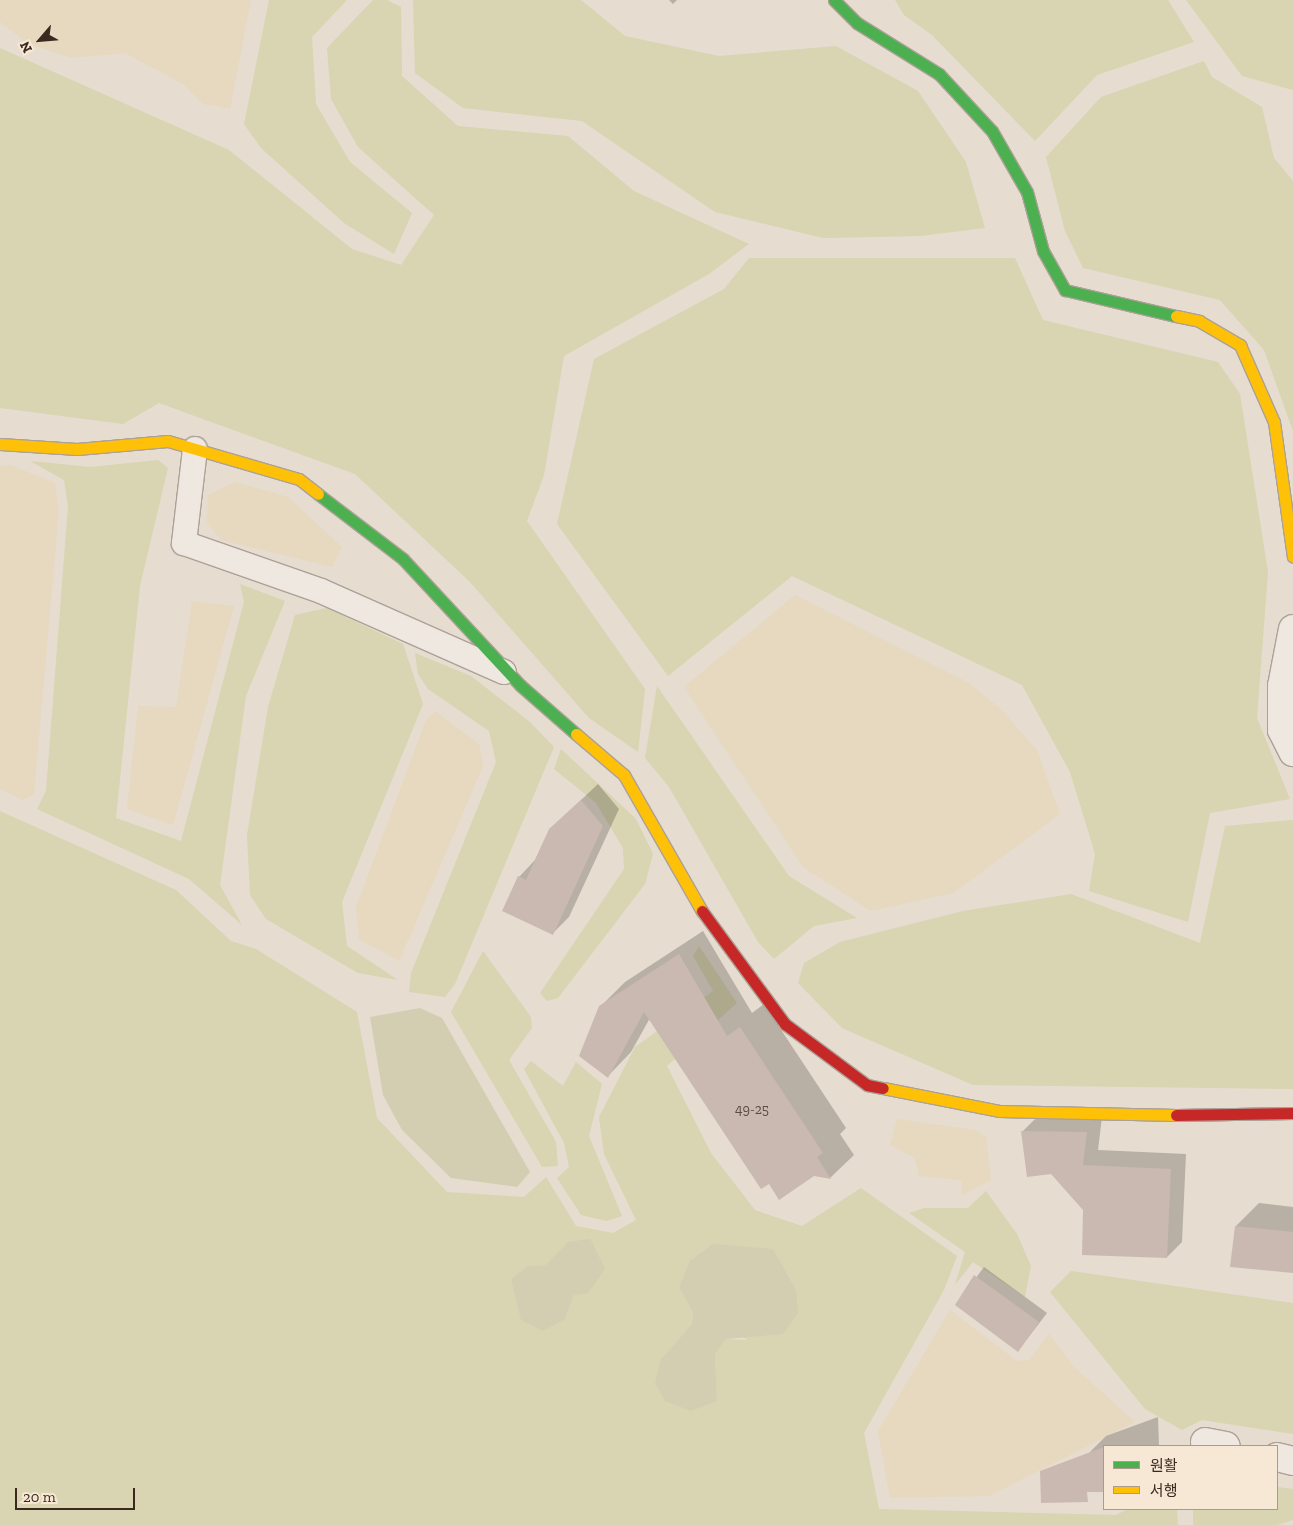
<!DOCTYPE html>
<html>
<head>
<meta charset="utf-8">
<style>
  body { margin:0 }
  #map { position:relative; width:1293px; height:1525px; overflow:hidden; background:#e6dccf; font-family:"Zilla Slab","Noto Sans KR",serif }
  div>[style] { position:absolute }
  .farmland>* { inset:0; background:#e6d9bf }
  .green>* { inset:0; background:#d9d4b1 }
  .cemetery>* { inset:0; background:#d3ceb1 }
  .shadow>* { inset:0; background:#0003 }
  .building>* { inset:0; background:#cab9b0 }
  .roads { filter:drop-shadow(1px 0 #aca197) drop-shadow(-1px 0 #aca197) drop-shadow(0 1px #aca197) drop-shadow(0 -1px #aca197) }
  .lane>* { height:24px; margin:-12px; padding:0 12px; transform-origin:12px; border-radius:12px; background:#eee8e1 }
  .street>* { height:28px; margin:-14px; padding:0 14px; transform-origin:14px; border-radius:14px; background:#eee8e1 }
  .fast>* { height:11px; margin:-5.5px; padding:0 5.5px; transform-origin:5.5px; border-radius:5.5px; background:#4caf50 }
  .slow>* { height:11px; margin:-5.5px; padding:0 5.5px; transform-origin:5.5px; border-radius:5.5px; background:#ffc107 }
  .jam>* { height:11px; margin:-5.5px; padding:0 5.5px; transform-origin:5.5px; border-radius:5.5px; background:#c62828 }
  span { translate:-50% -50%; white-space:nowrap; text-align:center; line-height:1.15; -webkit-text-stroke:4.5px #f7e8d5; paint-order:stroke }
  .number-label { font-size:14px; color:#5f4c43 }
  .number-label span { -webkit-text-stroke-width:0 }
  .legend { position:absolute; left:1103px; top:1445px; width:175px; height:65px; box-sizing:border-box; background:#f7e8d5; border:1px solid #ac9b8c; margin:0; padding:6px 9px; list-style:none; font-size:15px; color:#3b281f }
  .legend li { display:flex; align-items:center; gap:10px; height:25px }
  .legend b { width:25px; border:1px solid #ac9b8c }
  .north { position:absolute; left:15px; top:15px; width:50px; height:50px; -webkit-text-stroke:4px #f7e8d5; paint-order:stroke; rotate:243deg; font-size:14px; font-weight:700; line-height:20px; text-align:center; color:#3b281f }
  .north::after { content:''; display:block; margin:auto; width:18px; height:22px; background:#3b281f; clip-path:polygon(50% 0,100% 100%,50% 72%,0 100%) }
  .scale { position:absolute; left:15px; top:1488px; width:120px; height:22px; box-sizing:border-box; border:2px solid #3b281f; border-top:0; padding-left:6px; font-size:15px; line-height:18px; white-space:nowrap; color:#3b281f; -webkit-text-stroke:4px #f7e8d5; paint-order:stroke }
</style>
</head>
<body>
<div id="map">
  <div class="farmland">
    <div style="clip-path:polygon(0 0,251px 0,230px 109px,203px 104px,183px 84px,125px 53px,72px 58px,29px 44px,0 22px)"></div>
    <div style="clip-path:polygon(10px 465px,55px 483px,59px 510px,34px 794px,22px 800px,0 789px,0 466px)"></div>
    <div style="clip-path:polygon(235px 482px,288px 497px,342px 547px,332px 567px,221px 540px,207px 522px,208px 495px)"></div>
    <div style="clip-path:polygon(795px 595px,969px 683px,1003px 711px,1037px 750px,1060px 814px,953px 893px,871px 911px,803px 867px,684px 687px)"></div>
    <div style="clip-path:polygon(192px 601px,234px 606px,173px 825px,127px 809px,138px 706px,176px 707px)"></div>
    <div style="clip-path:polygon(435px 711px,479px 744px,483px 766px,399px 961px,359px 939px,356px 907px,426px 720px)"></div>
    <div style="clip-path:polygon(897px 1119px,976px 1130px,986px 1137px,991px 1180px,962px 1195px,961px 1180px,919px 1176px,915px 1158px,890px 1145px)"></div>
    <div style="clip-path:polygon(950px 1310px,1017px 1361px,1029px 1360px,1049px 1334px,1073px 1366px,1135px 1422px,989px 1496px,890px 1498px,878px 1431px)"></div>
  </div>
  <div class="green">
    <div style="clip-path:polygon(269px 0,347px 0,312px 37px,316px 104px,350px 162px,412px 213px,394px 254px,344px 223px,261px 148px,244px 124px)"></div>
    <div style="clip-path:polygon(373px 0,387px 0,401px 7px,402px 76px,458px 126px,568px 136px,634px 191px,749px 244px,709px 274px,564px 356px,544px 475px,527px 521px,645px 689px,638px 752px,589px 718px,469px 581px,355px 474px,159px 403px,123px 424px,0 408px,0 48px,229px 150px,352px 249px,401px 265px,434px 215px,358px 147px,331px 99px,327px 48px)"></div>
    <div style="clip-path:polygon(413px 0,581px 0,625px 36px,719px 56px,836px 46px,918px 91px,966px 162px,985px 228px,920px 236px,823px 238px,715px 212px,582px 121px,463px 108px,415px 73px)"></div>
    <div style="clip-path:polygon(895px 0,1168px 0,1194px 42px,1097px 75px,1035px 141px,932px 35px,904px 15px)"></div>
    <div style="clip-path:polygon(1186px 0,1293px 0,1293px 90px,1242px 76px)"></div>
    <div style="clip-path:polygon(1204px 61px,1212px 77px,1262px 107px,1274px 158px,1293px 181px,1293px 431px,1264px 350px,1220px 300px,1083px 268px,1065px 231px,1046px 157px,1101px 97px)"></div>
    <div style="clip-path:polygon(749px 258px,1015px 258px,1043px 320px,1218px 362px,1240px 394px,1268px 572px,1257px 718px,1290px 799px,1210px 813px,1188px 922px,1089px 891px,1095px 854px,1070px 772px,1022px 685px,792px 576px,668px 676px,557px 524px,594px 359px,724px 289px)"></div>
    <div style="clip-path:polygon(158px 460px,168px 468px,140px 586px,116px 818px,181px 841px,244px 602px,240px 584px,285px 601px,246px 696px,220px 885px,242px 925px,189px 879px,37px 809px,46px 791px,68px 506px,64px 480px,30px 461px,91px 467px)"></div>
    <div style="clip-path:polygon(327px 608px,403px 644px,423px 704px,342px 902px,347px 946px,398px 980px,358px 973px,266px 919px,250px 895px,247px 835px,268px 707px,295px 615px)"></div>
    <div style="clip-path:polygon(415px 653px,471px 676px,530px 722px,554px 747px,455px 984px,445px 997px,409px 992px,411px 973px,496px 762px,489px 731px,428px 689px,418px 674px)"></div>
    <div style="clip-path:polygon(657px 686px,789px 876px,857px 918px,814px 926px,774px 959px,758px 942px,669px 787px,645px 758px)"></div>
    <div style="clip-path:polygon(561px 749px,636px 819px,653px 854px,645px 884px,558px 998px,547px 1001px,540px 993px,624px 869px,623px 848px,596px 803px,554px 769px)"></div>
    <div style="clip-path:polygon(evenodd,0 811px,176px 890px,231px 941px,256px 949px,357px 1012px,377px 1118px,447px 1192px,524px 1197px,546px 1177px,576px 1226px,613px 1233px,636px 1220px,604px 1154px,599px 1117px,635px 1047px,713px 991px,693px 956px,699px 946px,737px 1003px,667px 1066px,711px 1153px,755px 1210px,802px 1226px,861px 1188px,957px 1256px,944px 1290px,864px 1433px,879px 1509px,1116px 1515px,1128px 1509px,1177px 1509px,1178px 1525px,0 1525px,0 811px,546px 1265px,574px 1295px,565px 1319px,528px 1266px,546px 1265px,0 811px,679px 1288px,747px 1340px,726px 1339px,715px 1354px,717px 1401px,661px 1359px,692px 1324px,693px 1312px,679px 1288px)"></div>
    <div style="clip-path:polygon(1293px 820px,1293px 1089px,973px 1085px,842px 1028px,798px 983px,804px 963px,840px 942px,963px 911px,1071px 894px,1200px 943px,1225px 826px)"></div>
    <div style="clip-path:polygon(483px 951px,531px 1017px,532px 1028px,509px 1060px,556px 1142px,558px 1166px,542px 1167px,451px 1012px)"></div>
    <div style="clip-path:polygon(531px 1061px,563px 1086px,576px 1062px,602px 1084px,589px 1136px,622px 1216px,607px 1221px,581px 1215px,557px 1178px,569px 1167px,564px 1143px,524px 1069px)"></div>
    <div style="clip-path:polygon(986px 1191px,1017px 1234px,1031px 1266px,1025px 1297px,973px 1262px,955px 1285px,965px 1252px,909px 1213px,924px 1208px,968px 1208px)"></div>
    <div style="clip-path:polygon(1071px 1271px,1293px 1303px,1293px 1434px,1202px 1420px,1182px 1430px,1145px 1409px,1050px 1292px)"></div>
    <div style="clip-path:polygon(1277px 1487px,1293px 1489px,1293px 1520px,1277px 1525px,1193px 1525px,1193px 1509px,1277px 1509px)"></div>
  </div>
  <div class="cemetery">
    <div style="clip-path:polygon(420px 1008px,442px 1018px,530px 1172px,517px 1187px,451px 1178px,402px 1130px,383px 1095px,370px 1017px)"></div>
    <div style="clip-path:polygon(590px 1239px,605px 1269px,588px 1293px,574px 1295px,565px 1319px,543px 1331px,521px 1320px,511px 1279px,528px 1266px,546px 1265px,568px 1242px)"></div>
    <div style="clip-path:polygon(713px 1244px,773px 1249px,796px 1290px,798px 1313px,783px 1334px,726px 1339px,715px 1354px,717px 1401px,691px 1411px,665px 1401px,655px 1383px,661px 1359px,692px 1324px,693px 1312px,679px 1288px,690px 1261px)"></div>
  </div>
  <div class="shadow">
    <div style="clip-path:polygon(669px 0,677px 0,673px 4px)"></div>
    <div style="clip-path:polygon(598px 784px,619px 809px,569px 917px,553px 933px,519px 877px,535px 860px,550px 829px)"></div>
    <div style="clip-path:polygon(703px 931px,752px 1013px,764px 1004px,846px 1128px,840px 1134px,854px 1155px,830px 1178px,814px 1175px,650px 1018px,631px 1052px,608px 1076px,601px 1006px,625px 982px)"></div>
    <div style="clip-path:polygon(1038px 1116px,1102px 1117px,1098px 1150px,1186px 1154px,1182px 1242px,1167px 1257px,1084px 1209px,1023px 1131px)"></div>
    <div style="clip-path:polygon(1259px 1203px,1293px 1207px,1293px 1271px,1236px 1226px)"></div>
    <div style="clip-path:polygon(984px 1267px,1047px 1313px,1018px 1351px,956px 1305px)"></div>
    <div style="clip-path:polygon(1158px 1417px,1159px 1446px,1104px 1446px,1104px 1491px,1089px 1491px,1088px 1454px,1106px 1436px)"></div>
  </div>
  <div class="building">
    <div style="clip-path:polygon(581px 800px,603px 826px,553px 935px,502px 911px,518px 876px,526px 880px,549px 829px)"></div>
    <div style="clip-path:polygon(679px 954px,727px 1036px,740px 1027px,823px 1153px,817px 1157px,831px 1179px,814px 1176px,779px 1200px,769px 1184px,761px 1189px,644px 1012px,608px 1078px,579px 1056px,599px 1006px)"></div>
    <div style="clip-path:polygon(1021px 1131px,1087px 1132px,1083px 1165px,1171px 1169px,1167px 1258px,1082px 1255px,1083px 1210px,1051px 1174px,1027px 1177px)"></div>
    <div style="clip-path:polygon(1235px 1226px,1293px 1232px,1293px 1273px,1230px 1267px)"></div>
    <div style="clip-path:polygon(974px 1275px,1039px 1322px,1018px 1352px,955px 1305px)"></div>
    <div style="clip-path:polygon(1104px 1447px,1104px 1492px,1087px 1492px,1088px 1502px,1041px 1503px,1040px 1471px)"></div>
  </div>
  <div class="roads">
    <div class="lane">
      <div style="left:195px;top:449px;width:95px;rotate:96.7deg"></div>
      <div style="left:184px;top:543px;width:145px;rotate:19.3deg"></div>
      <div style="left:321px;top:591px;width:200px;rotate:23.9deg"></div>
    </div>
    <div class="street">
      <div style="left:1293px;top:629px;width:58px;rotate:100.9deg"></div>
      <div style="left:1282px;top:686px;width:44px;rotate:90deg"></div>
      <div style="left:1282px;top:730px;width:25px;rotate:63deg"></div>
      <div style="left:1205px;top:1442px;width:21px;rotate:11deg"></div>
      <div style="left:1277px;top:1457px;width:16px;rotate:14deg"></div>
    </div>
    <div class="fast">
      <div style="left:834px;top:0;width:33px;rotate:45deg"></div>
      <div style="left:857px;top:23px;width:97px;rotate:31.9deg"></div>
      <div style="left:939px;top:74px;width:78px;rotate:47.1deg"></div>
      <div style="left:992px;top:131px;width:70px;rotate:60.2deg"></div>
      <div style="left:1027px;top:192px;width:61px;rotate:74.8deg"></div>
      <div style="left:1043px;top:251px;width:45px;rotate:60.6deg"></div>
      <div style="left:1065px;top:290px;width:114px;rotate:13.2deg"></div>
      <div style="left:318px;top:494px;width:107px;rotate:37.4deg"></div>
      <div style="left:403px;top:559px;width:172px;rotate:47.1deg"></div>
      <div style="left:520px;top:685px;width:74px;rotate:41.2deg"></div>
    </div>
    <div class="slow">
      <div style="left:1176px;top:316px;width:24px;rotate:12deg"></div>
      <div style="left:1199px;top:321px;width:48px;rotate:30.3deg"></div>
      <div style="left:1240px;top:345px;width:84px;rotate:66.2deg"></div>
      <div style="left:1274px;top:422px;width:136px;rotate:82deg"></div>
      <div style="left:0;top:444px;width:77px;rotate:3.7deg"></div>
      <div style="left:77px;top:449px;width:91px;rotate:-5deg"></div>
      <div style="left:168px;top:441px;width:136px;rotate:16.2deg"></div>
      <div style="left:299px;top:479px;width:24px;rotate:38deg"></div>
      <div style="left:576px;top:734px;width:63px;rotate:40.5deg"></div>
      <div style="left:624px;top:775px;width:157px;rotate:60.2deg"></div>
      <div style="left:883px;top:1088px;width:118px;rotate:11.2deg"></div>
      <div style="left:999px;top:1111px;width:177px;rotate:1.3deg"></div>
    </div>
    <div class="jam">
      <div style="left:702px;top:911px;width:140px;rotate:53.7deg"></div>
      <div style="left:785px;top:1024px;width:102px;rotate:36.6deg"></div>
      <div style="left:867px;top:1085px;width:16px;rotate:11deg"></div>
      <div style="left:1176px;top:1115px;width:117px;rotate:-1deg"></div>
    </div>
  </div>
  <div class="number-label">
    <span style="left:752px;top:1110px">49-25</span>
  </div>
  <ul class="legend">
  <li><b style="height:6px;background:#4caf50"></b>원활</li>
  <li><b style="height:6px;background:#ffc107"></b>서행</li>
  </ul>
  <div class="north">N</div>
  <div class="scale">20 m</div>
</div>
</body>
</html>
